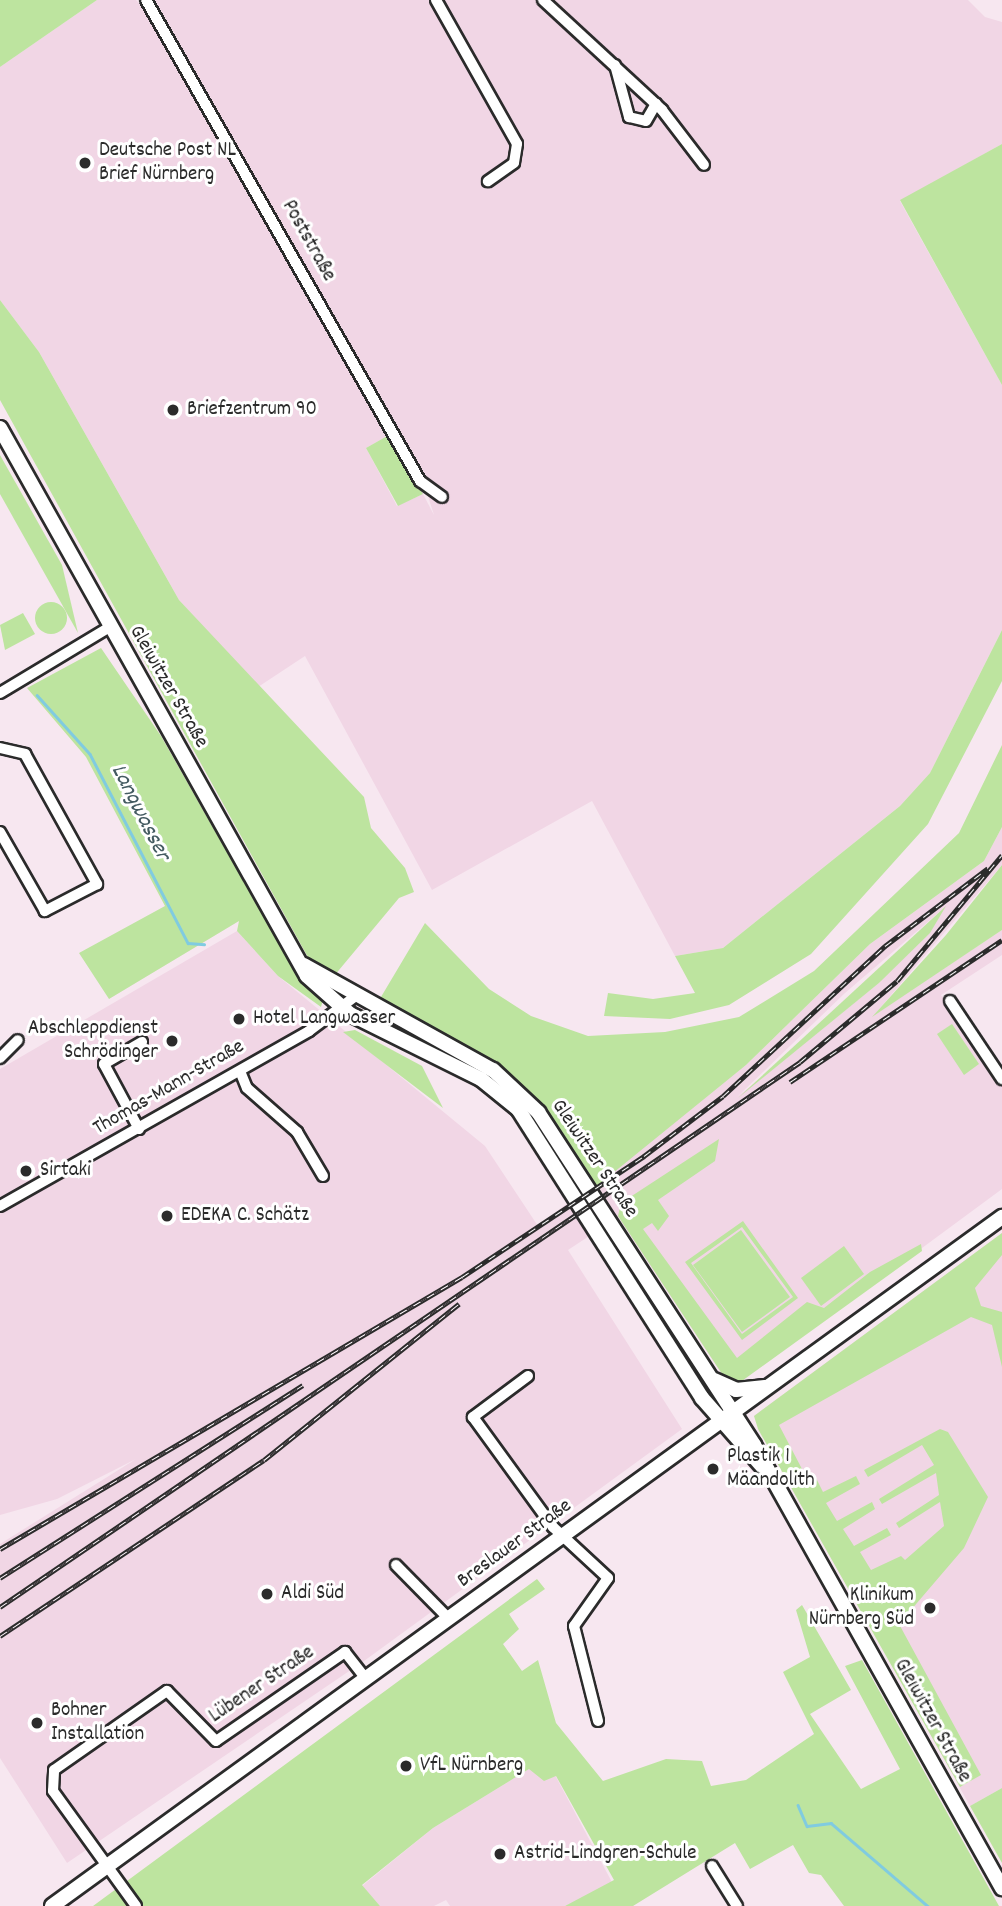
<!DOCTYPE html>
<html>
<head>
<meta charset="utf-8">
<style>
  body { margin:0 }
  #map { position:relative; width:1002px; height:1906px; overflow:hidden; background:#f7e7f0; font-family:Dekko,sans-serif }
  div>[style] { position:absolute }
  .built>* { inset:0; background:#f1d6e5 }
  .green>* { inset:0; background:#bde49f }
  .round { border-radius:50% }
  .stream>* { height:2.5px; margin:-1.25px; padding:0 1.25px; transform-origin:1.25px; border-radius:1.25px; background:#80cbe0 }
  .roads { filter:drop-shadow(2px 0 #2b2b2b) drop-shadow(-2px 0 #2b2b2b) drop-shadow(0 2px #2b2b2b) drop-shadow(0 -2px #2b2b2b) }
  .minor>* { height:10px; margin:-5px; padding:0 5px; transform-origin:5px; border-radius:5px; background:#fff }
  .major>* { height:14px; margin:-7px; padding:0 7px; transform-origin:7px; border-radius:7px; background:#fff }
  .rail>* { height:5px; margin-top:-2.5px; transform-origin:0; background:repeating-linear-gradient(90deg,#fff 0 8px,#2b2b2b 0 16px); box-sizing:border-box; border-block:2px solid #2b2b2b }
  .dots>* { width:19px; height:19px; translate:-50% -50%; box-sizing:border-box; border:4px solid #fff; border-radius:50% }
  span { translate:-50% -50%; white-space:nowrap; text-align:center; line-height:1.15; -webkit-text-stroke:6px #fff; paint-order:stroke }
  .poi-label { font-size:21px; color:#2b2b2b }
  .left { translate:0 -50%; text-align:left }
  .right { translate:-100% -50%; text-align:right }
  .street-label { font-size:21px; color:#2b2b2b }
  .water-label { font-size:23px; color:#445b61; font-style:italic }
</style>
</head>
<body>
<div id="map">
  <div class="built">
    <div style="clip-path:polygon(97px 0,136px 0,158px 24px,389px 435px,366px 448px,397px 506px,423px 494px,434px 515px,419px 468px,155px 0,968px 0,985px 17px,1002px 22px,1002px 144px,900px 201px,1002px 385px,1002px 630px,930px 773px,900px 806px,723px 948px,675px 956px,592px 801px,432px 890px,305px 656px,258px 687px,179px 600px,39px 352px,0 300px,0 67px)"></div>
    <div style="clip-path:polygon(evenodd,1002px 827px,1002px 865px,875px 1014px,1002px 930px,1002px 955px,941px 995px,1002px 1086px,1002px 1189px,739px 1383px,726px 1380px,618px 1217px,568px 1250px,682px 1429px,364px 1661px,67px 1863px,0 1758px,0 1544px,136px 1459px,57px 1499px,0 1515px,0 1069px,237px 931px,278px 976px,485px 1146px,538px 1226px,746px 1065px,870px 944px,984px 861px,1002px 827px,944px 908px,879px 983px,737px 1097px,845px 993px,944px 908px)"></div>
    <div style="clip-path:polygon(1002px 1233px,1002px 1788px,970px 1806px,754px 1416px)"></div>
    <div style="clip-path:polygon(529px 1769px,555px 1775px,614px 1886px,565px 1906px,450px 1906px,446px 1900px,434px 1906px,380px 1906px,362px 1886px,433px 1828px)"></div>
  </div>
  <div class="green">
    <div style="clip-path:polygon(0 0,97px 0,0 67px)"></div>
    <div style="clip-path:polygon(1002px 144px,1002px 385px,900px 200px)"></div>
    <div style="clip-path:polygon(0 300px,39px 352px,179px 600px,364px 797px,371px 828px,405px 868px,414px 892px,399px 898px,334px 976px,310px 961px,0 400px)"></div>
    <div style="clip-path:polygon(389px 435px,423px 494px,398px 506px,366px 448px)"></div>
    <div style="clip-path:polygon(0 455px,62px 565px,78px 633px,0 494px)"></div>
    <div class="round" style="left:35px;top:602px;width:32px;height:32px"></div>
    <div style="clip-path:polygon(23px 613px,35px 634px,5px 650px,0 625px)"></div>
    <div style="clip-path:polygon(1002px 630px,1002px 681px,928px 824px,811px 954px,729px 1005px,670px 1019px,604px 1016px,608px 993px,653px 999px,695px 993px,675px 956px,723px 948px,900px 806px,930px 773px)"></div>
    <div style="clip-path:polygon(101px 648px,161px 736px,287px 958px,323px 1000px,321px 1007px,278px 976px,237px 931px,239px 921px,109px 999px,79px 953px,165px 906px,86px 757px,27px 688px)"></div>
    <div style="clip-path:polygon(1002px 745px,1002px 827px,984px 861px,870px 944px,746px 1065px,597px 1186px,506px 1070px,378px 1002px,425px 923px,489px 989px,531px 1016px,588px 1036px,665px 1032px,739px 1017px,814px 971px,959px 833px)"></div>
    <div style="clip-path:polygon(1002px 865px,1002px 930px,872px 1017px,946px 935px)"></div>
    <div style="clip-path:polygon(946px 906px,930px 933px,879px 983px,738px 1098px)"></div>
    <div style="clip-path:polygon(952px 1024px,979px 1064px,964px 1075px,937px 1034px)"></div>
    <div style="clip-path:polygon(355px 1030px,422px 1066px,443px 1108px,343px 1032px)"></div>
    <div style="clip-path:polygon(719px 1139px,715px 1161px,658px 1200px,669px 1216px,658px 1231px,652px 1223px,643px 1229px,737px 1358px,807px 1302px,824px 1308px,870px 1272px,921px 1244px,922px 1251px,739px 1383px,726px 1380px,618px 1216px,621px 1203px)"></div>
    <div style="clip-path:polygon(evenodd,743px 1221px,798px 1298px,742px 1340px,685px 1262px,743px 1221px,742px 1227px,793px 1297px,742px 1334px,691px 1263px,742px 1227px)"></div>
    <div style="clip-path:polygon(741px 1230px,790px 1297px,742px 1332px,693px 1265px)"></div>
    <div style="clip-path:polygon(1002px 1233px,1002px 1255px,975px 1288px,981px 1306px,1002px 1312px,1002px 1367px,992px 1325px,971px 1317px,779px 1425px,802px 1469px,787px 1477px,792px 1486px,815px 1476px,823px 1492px,856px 1476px,860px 1484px,826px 1503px,837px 1521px,872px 1502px,875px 1509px,843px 1529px,854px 1546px,887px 1528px,891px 1535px,860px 1552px,871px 1570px,901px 1556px,905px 1560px,944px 1526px,940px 1502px,899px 1528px,896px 1523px,939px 1495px,936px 1473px,882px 1504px,879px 1499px,934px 1465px,922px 1445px,868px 1477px,864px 1470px,940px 1429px,948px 1432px,988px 1497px,964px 1548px,899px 1624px,981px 1775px,960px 1787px,758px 1429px,754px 1416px)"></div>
    <div style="clip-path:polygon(844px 1246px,864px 1274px,821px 1306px,801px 1278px)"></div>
    <div style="clip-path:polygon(537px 1579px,545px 1589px,509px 1614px,519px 1629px,503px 1644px,522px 1671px,538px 1660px,556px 1723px,603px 1781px,666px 1759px,702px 1761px,711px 1786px,746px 1780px,814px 1734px,783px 1672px,810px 1657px,796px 1610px,802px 1605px,851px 1690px,810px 1714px,861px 1789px,900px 1769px,845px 1666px,862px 1660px,999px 1906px,844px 1906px,821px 1875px,809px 1873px,793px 1845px,750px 1869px,735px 1843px,633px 1906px,565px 1906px,614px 1880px,556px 1776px,544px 1781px,529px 1769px,433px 1828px,362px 1885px,380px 1906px,93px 1906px)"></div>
    <div style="clip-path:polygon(1002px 1788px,1002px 1863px,970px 1806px)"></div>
  </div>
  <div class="stream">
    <div style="left:37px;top:695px;width:79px;rotate:48.1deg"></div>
    <div style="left:90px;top:754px;width:213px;rotate:62.6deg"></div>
    <div style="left:188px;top:943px;width:16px;rotate:4deg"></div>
    <div style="left:798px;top:1805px;width:23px;rotate:67deg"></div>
    <div style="left:807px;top:1826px;width:24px;rotate:-7deg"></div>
    <div style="left:831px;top:1823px;width:128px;rotate:40.6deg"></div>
  </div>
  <div class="roads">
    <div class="minor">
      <div style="left:146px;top:0;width:554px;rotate:60.33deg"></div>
      <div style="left:420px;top:481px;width:27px;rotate:36deg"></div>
      <div style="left:436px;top:0;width:165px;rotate:60.6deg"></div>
      <div style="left:517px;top:144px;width:19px;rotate:99deg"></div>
      <div style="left:514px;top:163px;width:32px;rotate:145deg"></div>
      <div style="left:543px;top:0;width:162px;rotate:42.7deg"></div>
      <div style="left:662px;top:110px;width:69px;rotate:52.6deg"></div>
      <div style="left:615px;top:65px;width:54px;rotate:74.9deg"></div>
      <div style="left:629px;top:117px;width:17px;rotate:13deg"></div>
      <div style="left:646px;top:121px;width:20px;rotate:-60deg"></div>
      <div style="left:0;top:693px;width:128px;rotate:-31deg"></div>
      <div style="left:0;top:748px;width:26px;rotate:13deg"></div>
      <div style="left:25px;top:754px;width:149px;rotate:61deg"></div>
      <div style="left:97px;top:884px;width:59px;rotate:152.6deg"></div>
      <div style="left:45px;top:911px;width:91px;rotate:-119.7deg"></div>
      <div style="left:950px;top:1001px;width:94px;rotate:56.3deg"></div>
      <div style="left:0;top:1058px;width:25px;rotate:-45deg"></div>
      <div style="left:240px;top:1071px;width:18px;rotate:68deg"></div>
      <div style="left:247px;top:1088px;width:67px;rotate:41.3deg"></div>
      <div style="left:297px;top:1132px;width:51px;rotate:59.4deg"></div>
      <div style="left:139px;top:1129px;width:74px;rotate:-118.3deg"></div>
      <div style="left:104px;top:1064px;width:44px;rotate:-30.1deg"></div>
      <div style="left:0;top:1206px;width:355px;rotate:-29.5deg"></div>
      <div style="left:309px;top:1031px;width:55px;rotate:-36.9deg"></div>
      <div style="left:528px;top:1376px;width:69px;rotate:143.3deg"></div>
      <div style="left:473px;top:1417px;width:136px;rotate:54deg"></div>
      <div style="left:553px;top:1527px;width:75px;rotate:42.8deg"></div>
      <div style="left:608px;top:1578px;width:59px;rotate:125.3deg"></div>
      <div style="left:574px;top:1626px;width:98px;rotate:75.8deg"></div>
      <div style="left:396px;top:1565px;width:74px;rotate:45.5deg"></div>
      <div style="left:712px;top:1866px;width:47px;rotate:58deg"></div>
      <div style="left:136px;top:1906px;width:142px;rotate:-125.8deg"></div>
      <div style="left:53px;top:1791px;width:21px;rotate:-87deg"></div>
      <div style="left:54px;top:1770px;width:138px;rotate:-35deg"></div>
      <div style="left:167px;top:1691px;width:70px;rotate:45.6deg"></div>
      <div style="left:216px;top:1741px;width:157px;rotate:-34.6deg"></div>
      <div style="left:345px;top:1652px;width:33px;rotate:52deg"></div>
    </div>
    <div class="major">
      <div style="left:0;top:428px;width:628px;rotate:60.74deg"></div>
      <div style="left:307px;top:976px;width:57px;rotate:41.5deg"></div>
      <div style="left:350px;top:1014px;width:146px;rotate:26.4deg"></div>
      <div style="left:481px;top:1079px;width:48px;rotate:39deg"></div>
      <div style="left:518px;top:1109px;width:343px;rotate:57.5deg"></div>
      <div style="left:702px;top:1398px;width:91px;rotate:48.6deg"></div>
      <div style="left:304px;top:965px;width:216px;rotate:29.1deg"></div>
      <div style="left:493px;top:1070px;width:62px;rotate:43deg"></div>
      <div style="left:538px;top:1112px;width:397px;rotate:57deg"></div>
      <div style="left:754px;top:1445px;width:508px;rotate:60.76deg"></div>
      <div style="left:714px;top:1380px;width:24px;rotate:24deg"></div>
      <div style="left:736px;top:1390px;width:29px;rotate:-6deg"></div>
      <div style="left:52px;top:1906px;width:1174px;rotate:-35.95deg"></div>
    </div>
  </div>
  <div class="rail">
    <div style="left:790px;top:1082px;width:255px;rotate:-33.8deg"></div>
    <div style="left:0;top:1549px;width:536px;rotate:-30.49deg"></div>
    <div style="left:462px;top:1277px;width:219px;rotate:-33.6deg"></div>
    <div style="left:644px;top:1156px;width:99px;rotate:-37.2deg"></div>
    <div style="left:723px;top:1096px;width:221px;rotate:-42.8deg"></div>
    <div style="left:885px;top:946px;width:129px;rotate:-37.1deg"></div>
    <div style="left:0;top:1578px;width:359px;rotate:-32.5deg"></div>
    <div style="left:0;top:1607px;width:968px;rotate:-34.26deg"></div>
    <div style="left:800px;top:1062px;width:126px;rotate:-39.9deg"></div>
    <div style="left:897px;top:981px;width:164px;rotate:-50.2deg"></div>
    <div style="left:0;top:1636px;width:317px;rotate:-33.7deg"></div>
    <div style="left:264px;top:1460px;width:250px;rotate:-38.7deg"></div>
  </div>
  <div class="dots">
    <div style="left:85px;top:163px;background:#2b2b2b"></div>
    <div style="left:173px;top:410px;background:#2b2b2b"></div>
    <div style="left:239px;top:1019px;background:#2b2b2b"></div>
    <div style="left:172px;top:1041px;background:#2b2b2b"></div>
    <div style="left:26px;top:1171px;background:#2b2b2b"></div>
    <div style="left:167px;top:1216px;background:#2b2b2b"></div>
    <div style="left:713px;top:1469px;background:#2b2b2b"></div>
    <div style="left:267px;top:1594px;background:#2b2b2b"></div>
    <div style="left:930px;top:1608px;background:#2b2b2b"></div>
    <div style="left:37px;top:1723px;background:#2b2b2b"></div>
    <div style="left:406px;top:1766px;background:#2b2b2b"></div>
    <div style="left:500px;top:1854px;background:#2b2b2b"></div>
  </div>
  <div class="poi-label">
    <span class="left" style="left:99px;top:163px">Deutsche Post NL<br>Brief Nürnberg</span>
    <span class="left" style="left:187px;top:410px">Briefzentrum 90</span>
    <span class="left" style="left:253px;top:1019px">Hotel Langwasser</span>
    <span class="right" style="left:158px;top:1041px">Abschleppdienst<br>Schrödinger</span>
    <span class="left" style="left:40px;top:1171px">Sirtaki</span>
    <span class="left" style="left:181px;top:1216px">EDEKA C. Schätz</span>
    <span class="left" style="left:727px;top:1469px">Plastik 1<br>Mäandolith</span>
    <span class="left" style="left:281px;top:1594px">Aldi Süd</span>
    <span class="right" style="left:914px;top:1608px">Klinikum<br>Nürnberg Süd</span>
    <span class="left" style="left:51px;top:1723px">Bohner<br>Installation</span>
    <span class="left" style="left:420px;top:1766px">VfL Nürnberg</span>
    <span class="left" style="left:514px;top:1854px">Astrid-Lindgren-Schule</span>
  </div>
  <div class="street-label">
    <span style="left:308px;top:241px;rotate:61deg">Poststraße</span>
    <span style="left:168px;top:687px;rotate:60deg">Gleiwitzer Straße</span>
    <span style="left:169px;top:1088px;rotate:-30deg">Thomas-Mann-Straße</span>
    <span style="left:594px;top:1159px;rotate:56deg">Gleiwitzer Straße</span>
    <span style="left:515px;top:1544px;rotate:-36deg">Breslauer Straße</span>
    <span style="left:262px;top:1685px;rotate:-34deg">Lübener Straße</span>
    <span style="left:932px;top:1721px;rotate:61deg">Gleiwitzer Straße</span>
  </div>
  <div class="water-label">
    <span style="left:139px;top:813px;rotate:63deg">Langwasser</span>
  </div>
</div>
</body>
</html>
